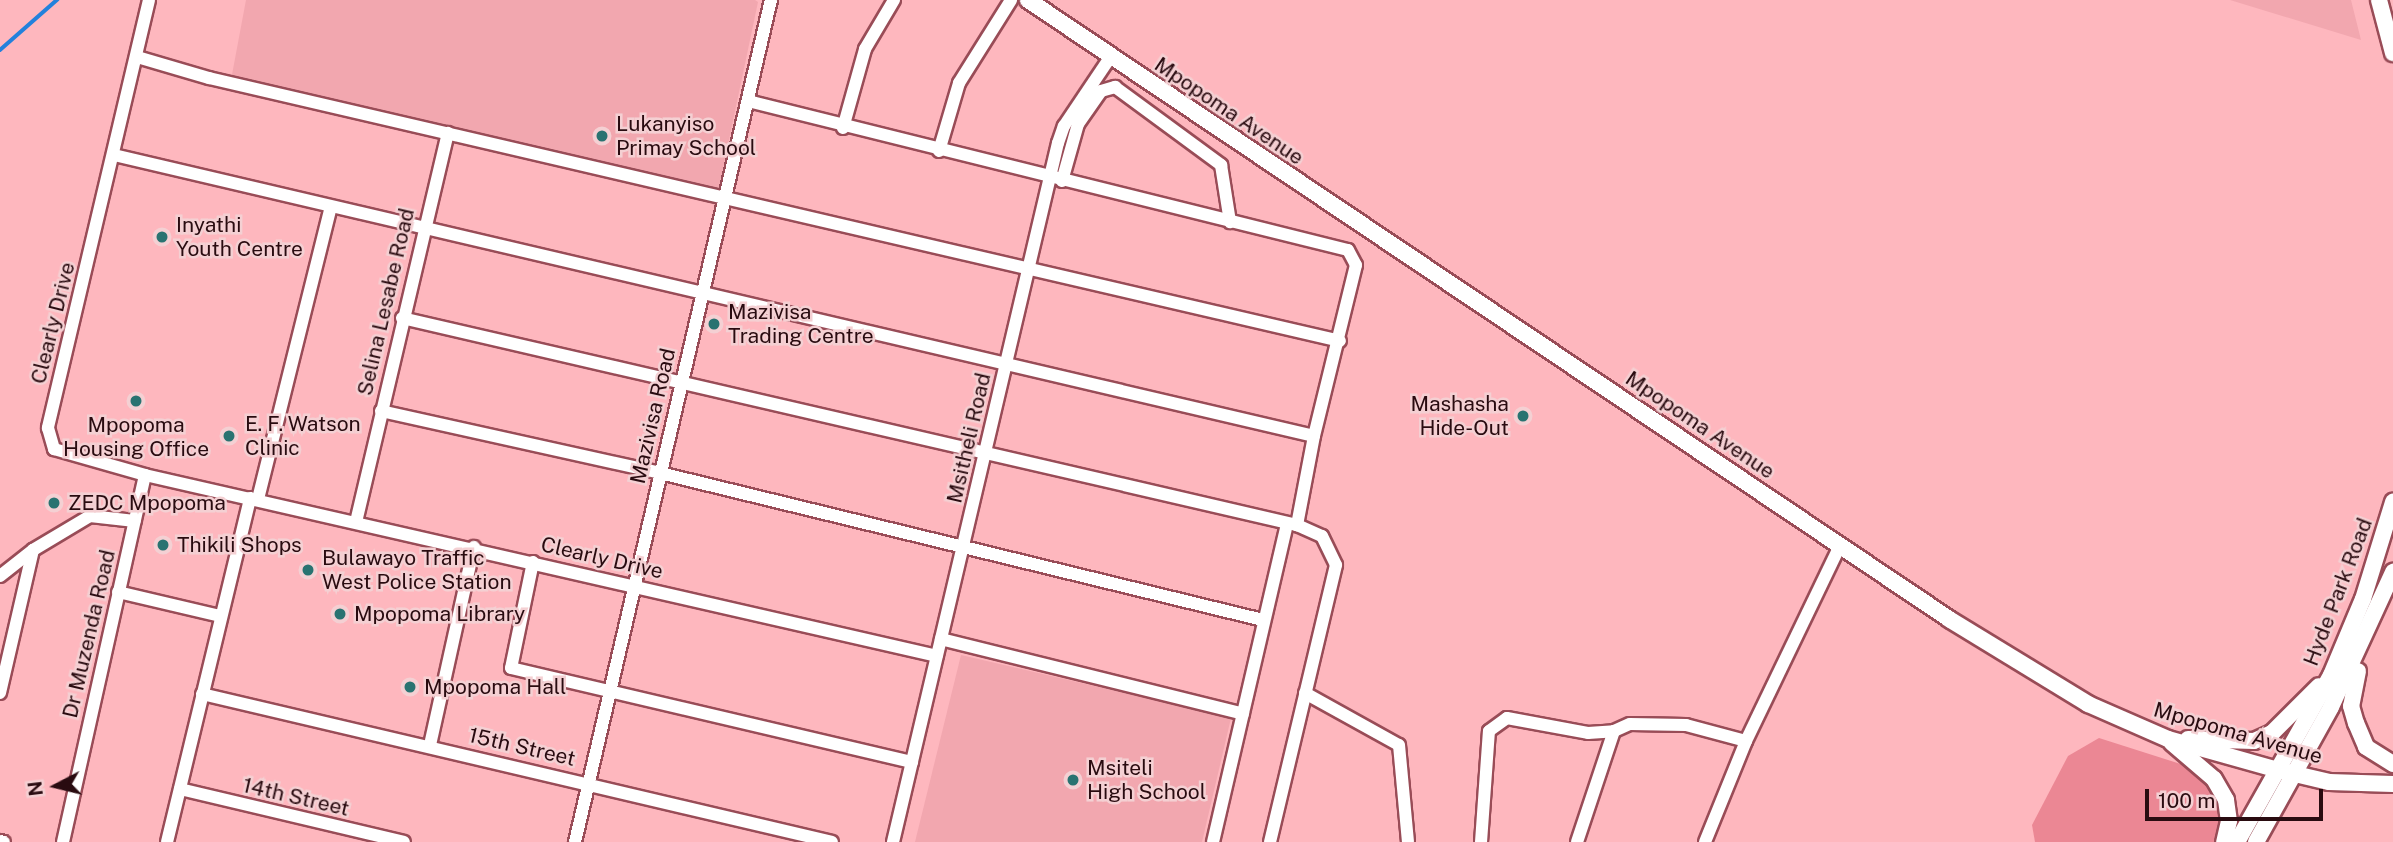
<!DOCTYPE html>
<html>
<head>
<meta charset="utf-8">
<style>
  body { margin:0 }
  #map { position:relative; width:2393px; height:842px; overflow:hidden; background:#feb7be; font-family:"Public Sans",sans-serif }
  div>[style] { position:absolute }
  .built>* { inset:0; background:#f2a7af }
  .green>* { inset:0; background:#eb8794 }
  .stream>* { height:3.5px; margin:-1.75px; padding:0 1.75px; transform-origin:1.75px; border-radius:1.75px; background:#2381dc }
  .roads { filter:drop-shadow(2px 0 #994c57) drop-shadow(-2px 0 #994c57) drop-shadow(0 2px #994c57) drop-shadow(0 -2px #994c57) }
  .minor>* { height:12px; margin:-6px; padding:0 6px; transform-origin:6px; border-radius:6px; background:#fff }
  .tertiary>* { height:16px; margin:-8px; padding:0 8px; transform-origin:8px; border-radius:8px; background:#fff }
  .dots>* { width:19px; height:19px; translate:-50% -50%; box-sizing:border-box; border:4px solid #f4d0d3; border-radius:50% }
  span { translate:-50% -50%; white-space:nowrap; text-align:center; line-height:1.15; -webkit-text-stroke:5px #f4d0d3; paint-order:stroke }
  .street-label { font-size:21px; color:#290b10 }
  .poi-label { font-size:21px; color:#290b10 }
  .left { translate:0 -50%; text-align:left }
  .right { translate:-100% -50%; text-align:right }
  .north { position:absolute; left:21px; top:751px; width:70px; height:70px; -webkit-text-stroke:5px #f4d0d3; paint-order:stroke; rotate:263deg; font-size:19px; font-weight:700; line-height:28px; text-align:center; color:#290b10 }
  .north::after { content:''; display:block; margin:auto; width:24px; height:32px; background:#290b10; clip-path:polygon(50% 0,100% 100%,50% 72%,0 100%) }
  .scale { position:absolute; left:2145px; top:789px; width:178px; height:32px; box-sizing:border-box; border:4px solid #290b10; border-top:0; padding-left:9px; font-size:21px; line-height:24px; white-space:nowrap; color:#290b10; -webkit-text-stroke:5px #f4d0d3; paint-order:stroke }
</style>
</head>
<body>
<div id="map">
  <div class="built">
    <div style="clip-path:polygon(246px 0,755px 0,758px 2px,718px 192px,231px 80px)"></div>
    <div style="clip-path:polygon(2230px 0,2351px 0,2361px 40px)"></div>
    <div style="clip-path:polygon(961px 655px,1231px 718px,1202px 842px,915px 842px)"></div>
  </div>
  <div class="green">
    <div style="clip-path:polygon(2099px 738px,2190px 767px,2209px 780px,2219px 798px,2223px 820px,2216px 842px,2035px 842px,2032px 825px,2068px 756px)"></div>
  </div>
  <div class="stream">
    <div style="left:0;top:50px;width:76px;rotate:-41.3deg"></div>
  </div>
  <div class="roads">
    <div class="minor">
      <div style="left:149px;top:0;width:440px;rotate:103.3deg"></div>
      <div style="left:48px;top:428px;width:22px;rotate:74deg"></div>
      <div style="left:54px;top:449px;width:95px;rotate:15.9deg"></div>
      <div style="left:145px;top:475px;width:812px;rotate:12.87deg"></div>
      <div style="left:137px;top:57px;width:75px;rotate:16.3deg"></div>
      <div style="left:209px;top:78px;width:1161px;rotate:13.09deg"></div>
      <div style="left:748px;top:101px;width:618px;rotate:13.95deg"></div>
      <div style="left:1348px;top:250px;width:17px;rotate:62deg"></div>
      <div style="left:1356px;top:265px;width:176px;rotate:103.8deg"></div>
      <div style="left:1314px;top:436px;width:91px;rotate:100.8deg"></div>
      <div style="left:843px;top:128px;width:82px;rotate:-74.4deg"></div>
      <div style="left:865px;top:49px;width:57px;rotate:-59.4deg"></div>
      <div style="left:939px;top:151px;width:71px;rotate:-73.6deg"></div>
      <div style="left:959px;top:83px;width:98px;rotate:-57.9deg"></div>
      <div style="left:114px;top:155px;width:1232px;rotate:13.18deg"></div>
      <div style="left:1062px;top:181px;width:59px;rotate:-74.3deg"></div>
      <div style="left:1078px;top:124px;width:40px;rotate:-55.1deg"></div>
      <div style="left:1101px;top:91px;width:15px;rotate:-16deg"></div>
      <div style="left:1115px;top:87px;width:132px;rotate:36.3deg"></div>
      <div style="left:1221px;top:165px;width:58px;rotate:81deg"></div>
      <div style="left:402px;top:318px;width:919px;rotate:13.02deg"></div>
      <div style="left:1297px;top:525px;width:27px;rotate:24deg"></div>
      <div style="left:1322px;top:536px;width:32px;rotate:64deg"></div>
      <div style="left:1336px;top:565px;width:285px;rotate:103.4deg"></div>
      <div style="left:381px;top:411px;width:286px;rotate:12.5deg"></div>
      <div style="left:660px;top:473px;width:621px;rotate:13.7deg"></div>
      <div style="left:258px;top:499px;width:301px;rotate:-76deg"></div>
      <div style="left:356px;top:522px;width:400px;rotate:-76.7deg"></div>
      <div style="left:533px;top:562px;width:108px;rotate:101.7deg"></div>
      <div style="left:511px;top:668px;width:412px;rotate:13.2deg"></div>
      <div style="left:0;top:576px;width:42px;rotate:-38.2deg"></div>
      <div style="left:118px;top:592px;width:105px;rotate:13.2deg"></div>
      <div style="left:941px;top:639px;width:311px;rotate:13.9deg"></div>
      <div style="left:0;top:693px;width:147px;rotate:-77deg"></div>
      <div style="left:33px;top:550px;width:66px;rotate:-30.8deg"></div>
      <div style="left:90px;top:516px;width:45px;rotate:6.3deg"></div>
      <div style="left:1305px;top:693px;width:107px;rotate:29deg"></div>
      <div style="left:1399px;top:745px;width:97px;rotate:84.7deg"></div>
      <div style="left:202px;top:694px;width:647px;rotate:13.22deg"></div>
      <div style="left:430px;top:745px;width:203px;rotate:-77.5deg"></div>
      <div style="left:180px;top:789px;width:230px;rotate:13.3deg"></div>
      <div style="left:0;top:841px;width:4px;rotate:14deg"></div>
      <div style="left:63px;top:842px;width:376px;rotate:-77.4deg"></div>
      <div style="left:167px;top:842px;width:354px;rotate:-76.4deg"></div>
      <div style="left:575px;top:842px;width:865px;rotate:-76.9deg"></div>
      <div style="left:893px;top:842px;width:718px;rotate:-76.72deg"></div>
      <div style="left:1058px;top:143px;width:18px;rotate:-71deg"></div>
      <div style="left:1064px;top:126px;width:84px;rotate:-56.1deg"></div>
      <div style="left:1213px;top:842px;width:326px;rotate:-76.9deg"></div>
      <div style="left:1481px;top:842px;width:111px;rotate:-85.9deg"></div>
      <div style="left:1489px;top:731px;width:22px;rotate:-36deg"></div>
      <div style="left:1507px;top:718px;width:82px;rotate:10.5deg"></div>
      <div style="left:1588px;top:733px;width:26px;rotate:-4deg"></div>
      <div style="left:1614px;top:731px;width:17px;rotate:-24deg"></div>
      <div style="left:1630px;top:724px;width:56px;rotate:1deg"></div>
      <div style="left:1686px;top:725px;width:62px;rotate:14.9deg"></div>
      <div style="left:1577px;top:842px;width:117px;rotate:-71.6deg"></div>
      <div style="left:1705px;top:842px;width:109px;rotate:-67.9deg"></div>
      <div style="left:1746px;top:741px;width:216px;rotate:-64.3deg"></div>
    </div>
    <div class="tertiary">
      <div style="left:1028px;top:0;width:1110px;rotate:33.9deg"></div>
      <div style="left:1949px;top:619px;width:163px;rotate:31.4deg"></div>
      <div style="left:2088px;top:704px;width:87px;rotate:23.6deg"></div>
      <div style="left:2168px;top:739px;width:114px;rotate:15.7deg"></div>
      <div style="left:2278px;top:770px;width:52px;rotate:13.2deg"></div>
      <div style="left:2329px;top:782px;width:64px;rotate:1.8deg"></div>
      <div style="left:2379px;top:0;width:55px;rotate:75.2deg"></div>
      <div style="left:2358px;top:671px;width:36px;rotate:101deg"></div>
      <div style="left:2351px;top:706px;width:18px;rotate:74deg"></div>
      <div style="left:2356px;top:723px;width:26px;rotate:67deg"></div>
      <div style="left:2366px;top:747px;width:32px;rotate:32deg"></div>
      <div style="left:2188px;top:739px;width:66px;rotate:1.7deg"></div>
      <div style="left:2254px;top:741px;width:20px;rotate:-24deg"></div>
      <div style="left:2272px;top:733px;width:66px;rotate:-45deg"></div>
      <div style="left:2172px;top:743px;width:55px;rotate:40.6deg"></div>
      <div style="left:2214px;top:779px;width:24px;rotate:60deg"></div>
      <div style="left:2226px;top:800px;width:21px;rotate:82deg"></div>
      <div style="left:2229px;top:821px;width:22px;rotate:103deg"></div>
      <div style="left:2237px;top:842px;width:192px;rotate:-60.6deg"></div>
      <div style="left:2331px;top:675px;width:82px;rotate:-67.2deg"></div>
      <div style="left:2363px;top:599px;width:102px;rotate:-72.8deg"></div>
      <div style="left:2256px;top:842px;width:154px;rotate:-60.9deg"></div>
      <div style="left:2331px;top:707px;width:149px;rotate:-65.3deg"></div>
    </div>
  </div>
  <div class="dots">
    <div style="left:602px;top:136px;background:#297371"></div>
    <div style="left:162px;top:237px;background:#297371"></div>
    <div style="left:714px;top:324px;background:#297371"></div>
    <div style="left:136px;top:401px;background:#297371"></div>
    <div style="left:1523px;top:416px;background:#297371"></div>
    <div style="left:229px;top:436px;background:#297371"></div>
    <div style="left:54px;top:503px;background:#297371"></div>
    <div style="left:163px;top:545px;background:#297371"></div>
    <div style="left:308px;top:570px;background:#297371"></div>
    <div style="left:340px;top:614px;background:#297371"></div>
    <div style="left:410px;top:687px;background:#297371"></div>
    <div style="left:1073px;top:780px;background:#297371"></div>
  </div>
  <div class="street-label">
    <span style="left:1229px;top:111px;rotate:34deg">Mpopoma Avenue</span>
    <span style="left:386px;top:302px;rotate:-77deg">Selina Lesabe Road</span>
    <span style="left:53px;top:323px;rotate:-76deg">Clearly Drive</span>
    <span style="left:653px;top:416px;rotate:-77deg">Mazivisa Road</span>
    <span style="left:1700px;top:425px;rotate:34deg">Mpopoma Avenue</span>
    <span style="left:969px;top:438px;rotate:-77deg">Msitheli Road</span>
    <span style="left:602px;top:558px;rotate:13deg">Clearly Drive</span>
    <span style="left:2338px;top:592px;rotate:-69deg">Hyde Park Road</span>
    <span style="left:89px;top:634px;rotate:-77deg">Dr Muzenda Road</span>
    <span style="left:2238px;top:733px;rotate:16deg">Mpopoma Avenue</span>
    <span style="left:522px;top:747px;rotate:13deg">15th Street</span>
    <span style="left:296px;top:797px;rotate:13deg">14th Street</span>
  </div>
  <div class="poi-label">
    <span class="left" style="left:616px;top:136px">Lukanyiso<br>Primay School</span>
    <span class="left" style="left:176px;top:237px">Inyathi<br>Youth Centre</span>
    <span class="left" style="left:728px;top:324px">Mazivisa<br>Trading Centre</span>
    <span class="right" style="left:1509px;top:416px">Mashasha<br>Hide-Out</span>
    <span class="left" style="left:245px;top:436px">E. F. Watson<br>Clinic</span>
    <span style="left:136px;top:437px">Mpopoma<br>Housing Office</span>
    <span class="left" style="left:68px;top:503px">ZEDC Mpopoma</span>
    <span class="left" style="left:177px;top:545px">Thikili Shops</span>
    <span class="left" style="left:322px;top:570px">Bulawayo Traffic<br>West Police Station</span>
    <span class="left" style="left:354px;top:614px">Mpopoma Library</span>
    <span class="left" style="left:424px;top:687px">Mpopoma Hall</span>
    <span class="left" style="left:1087px;top:780px">Msiteli<br>High School</span>
  </div>
  <div class="north">N</div>
  <div class="scale">100 m</div>
</div>
</body>
</html>
